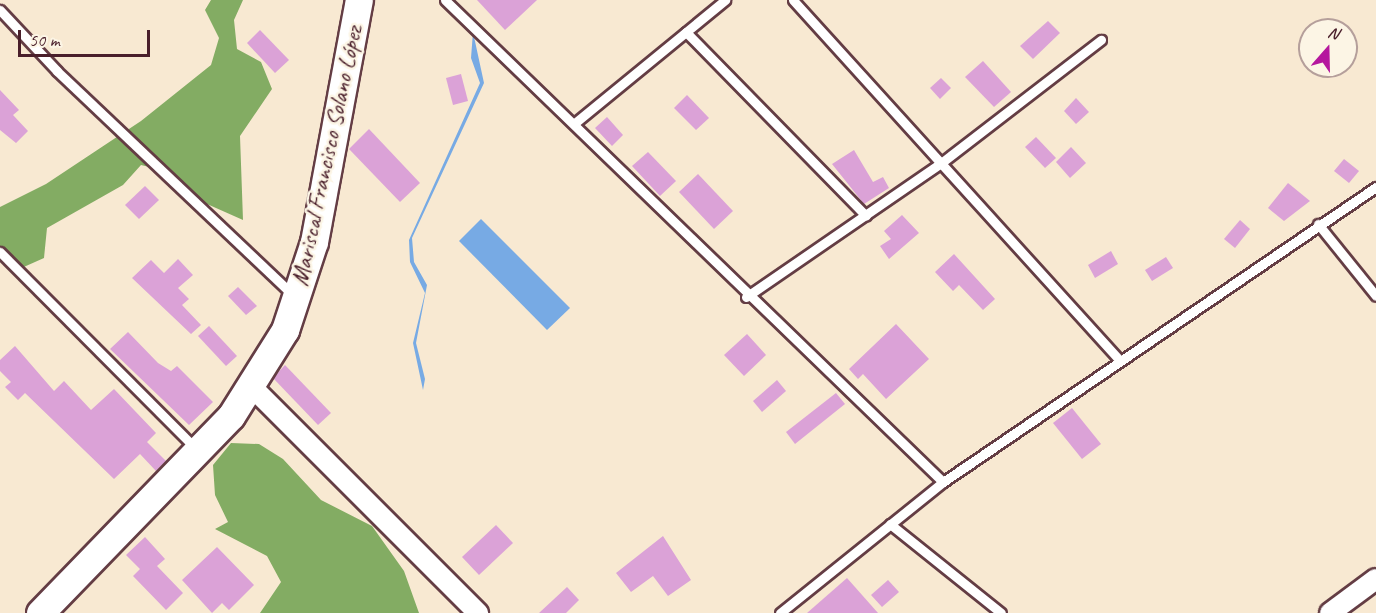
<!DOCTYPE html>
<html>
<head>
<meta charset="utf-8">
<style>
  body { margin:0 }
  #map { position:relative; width:1376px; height:613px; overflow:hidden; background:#f8e9d2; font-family:Caveat,sans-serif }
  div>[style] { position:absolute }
  .forest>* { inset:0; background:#83ac63 }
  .water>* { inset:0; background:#77aae4 }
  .building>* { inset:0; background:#dba2d7 }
  .roads { filter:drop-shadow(2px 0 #643d44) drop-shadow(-2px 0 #643d44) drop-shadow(0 2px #643d44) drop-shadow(0 -2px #643d44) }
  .lane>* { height:9px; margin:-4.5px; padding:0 4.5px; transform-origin:4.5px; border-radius:4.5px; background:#fff }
  .street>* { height:20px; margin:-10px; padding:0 10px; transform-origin:10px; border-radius:10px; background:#fff }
  .secondary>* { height:27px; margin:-13.5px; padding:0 13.5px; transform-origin:13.5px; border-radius:13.5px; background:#fff }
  span { translate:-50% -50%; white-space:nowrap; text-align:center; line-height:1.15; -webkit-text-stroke:5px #fcf5e5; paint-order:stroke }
  .street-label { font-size:24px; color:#4a1f2b }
  .north { position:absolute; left:1298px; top:18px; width:60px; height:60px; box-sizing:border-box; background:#fcf5e5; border:2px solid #b59f9b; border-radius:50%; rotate:20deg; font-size:16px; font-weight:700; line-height:24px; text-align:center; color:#4a1f2b }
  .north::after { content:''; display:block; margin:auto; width:21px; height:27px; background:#b5179e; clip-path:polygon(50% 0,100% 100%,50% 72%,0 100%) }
  .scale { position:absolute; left:18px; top:30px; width:132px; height:27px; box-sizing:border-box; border:3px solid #4a1f2b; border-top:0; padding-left:8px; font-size:18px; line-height:21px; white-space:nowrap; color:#4a1f2b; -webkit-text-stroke:4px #fcf5e5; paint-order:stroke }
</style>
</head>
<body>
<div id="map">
  <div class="forest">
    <div style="clip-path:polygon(211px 0,243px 0,234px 20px,237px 49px,261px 62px,272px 89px,240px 136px,243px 220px,189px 196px,170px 172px,141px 165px,123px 185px,47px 228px,44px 258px,17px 270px,0 257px,0 207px,46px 184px,141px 121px,211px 65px,219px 38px,205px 10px)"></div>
    <div style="clip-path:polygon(231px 443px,259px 444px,283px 459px,321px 500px,372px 526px,404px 571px,419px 613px,260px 613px,281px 582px,267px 556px,215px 529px,228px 522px,215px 495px,213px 465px)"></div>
  </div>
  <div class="water">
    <div style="clip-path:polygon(473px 32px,484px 83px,412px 238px,414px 262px,427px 285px,416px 343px,425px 379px,423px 390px,413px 343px,425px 293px,410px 262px,409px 240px,480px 83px,471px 58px)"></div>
    <div style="clip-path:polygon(481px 219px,570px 308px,547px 330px,459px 241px)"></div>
  </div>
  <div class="building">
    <div style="clip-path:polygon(477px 0,537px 0,505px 30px)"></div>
    <div style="clip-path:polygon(1048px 21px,1060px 33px,1033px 59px,1020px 46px)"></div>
    <div style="clip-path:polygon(260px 30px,289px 60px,275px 73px,247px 43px)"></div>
    <div style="clip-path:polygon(983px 61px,1011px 92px,994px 107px,965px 77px)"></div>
    <div style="clip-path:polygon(461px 74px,468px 101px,453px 105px,446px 78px)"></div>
    <div style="clip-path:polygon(941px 78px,951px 88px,940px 99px,930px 88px)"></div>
    <div style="clip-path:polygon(0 90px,19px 110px,13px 115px,28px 131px,16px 143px,0 130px)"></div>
    <div style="clip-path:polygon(687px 95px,709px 118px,696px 130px,674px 108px)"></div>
    <div style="clip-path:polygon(1076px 98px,1089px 112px,1076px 124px,1064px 111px)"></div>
    <div style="clip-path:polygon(607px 117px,623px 135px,612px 146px,595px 128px)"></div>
    <div style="clip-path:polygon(369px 129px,420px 183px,400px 202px,349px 149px)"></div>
    <div style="clip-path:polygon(1036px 137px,1056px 158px,1045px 168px,1025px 147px)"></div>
    <div style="clip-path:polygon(1071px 147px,1086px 163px,1070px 178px,1056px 162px)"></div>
    <div style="clip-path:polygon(854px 150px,873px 182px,883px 177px,889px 188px,864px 204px,832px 164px)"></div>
    <div style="clip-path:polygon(648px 152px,676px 181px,660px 196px,632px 166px)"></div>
    <div style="clip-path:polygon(1344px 159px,1359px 171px,1349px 183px,1334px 171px)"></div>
    <div style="clip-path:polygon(698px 174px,733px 211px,714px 229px,679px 192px)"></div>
    <div style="clip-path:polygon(1288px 183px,1310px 201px,1284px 221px,1268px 208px)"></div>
    <div style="clip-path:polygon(145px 186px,159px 200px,139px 219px,125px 205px)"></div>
    <div style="clip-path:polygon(902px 215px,919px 233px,889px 259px,880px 246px,891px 239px,884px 231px)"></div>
    <div style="clip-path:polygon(1240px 220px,1250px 229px,1235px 248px,1224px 239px)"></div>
    <div style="clip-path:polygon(1111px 251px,1118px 264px,1095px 278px,1088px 265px)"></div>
    <div style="clip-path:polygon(954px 254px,995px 299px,983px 310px,959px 285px,953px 291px,935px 272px)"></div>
    <div style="clip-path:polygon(1166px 257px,1173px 268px,1152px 281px,1145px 270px)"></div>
    <div style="clip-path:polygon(178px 259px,193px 275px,178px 288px,189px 299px,182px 305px,201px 325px,191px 334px,132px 278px,151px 260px,164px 273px)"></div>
    <div style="clip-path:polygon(238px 287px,257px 306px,246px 315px,228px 296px)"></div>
    <div style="clip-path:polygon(896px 324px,929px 359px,886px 399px,863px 374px,858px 379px,849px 369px)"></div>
    <div style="clip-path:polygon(209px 326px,237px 356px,226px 366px,198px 336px)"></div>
    <div style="clip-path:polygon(128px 332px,158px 363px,171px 371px,177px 366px,213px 402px,189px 425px,110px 349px)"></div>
    <div style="clip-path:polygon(747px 334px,766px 355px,744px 376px,724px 355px)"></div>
    <div style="clip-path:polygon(15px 346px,54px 391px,64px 381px,91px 410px,114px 389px,156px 433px,147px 442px,166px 461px,156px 471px,140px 454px,114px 479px,25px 393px,18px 400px,5px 387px,11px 382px,0 371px,0 360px)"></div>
    <div style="clip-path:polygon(285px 365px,331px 413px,318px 425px,273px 378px)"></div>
    <div style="clip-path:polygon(777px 380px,786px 391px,762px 412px,753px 401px)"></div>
    <div style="clip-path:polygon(836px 393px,845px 404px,795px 444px,786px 432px)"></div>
    <div style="clip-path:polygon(1072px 408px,1101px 444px,1082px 459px,1053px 423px)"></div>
    <div style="clip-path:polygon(496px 525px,513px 543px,479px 575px,462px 557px)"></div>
    <div style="clip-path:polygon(663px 536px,691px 580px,668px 596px,653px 576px,631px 592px,616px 573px)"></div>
    <div style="clip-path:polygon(145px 537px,165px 559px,157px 566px,183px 593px,166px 610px,133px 576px,140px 569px,126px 555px)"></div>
    <div style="clip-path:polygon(217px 547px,254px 585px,229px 610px,222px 603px,212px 613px,182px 580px)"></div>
    <div style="clip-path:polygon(847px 578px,878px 613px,807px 613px)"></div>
    <div style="clip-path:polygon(888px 580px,899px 592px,882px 607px,871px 595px)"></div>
    <div style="clip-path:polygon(567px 587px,579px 600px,566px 613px,539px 613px)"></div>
  </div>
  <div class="roads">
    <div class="lane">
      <div style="left:445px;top:0;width:693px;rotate:44.06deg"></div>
      <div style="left:793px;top:0;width:485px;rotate:47.8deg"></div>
      <div style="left:0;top:10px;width:83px;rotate:46.9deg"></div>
      <div style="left:57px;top:71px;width:324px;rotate:43.5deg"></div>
      <div style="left:686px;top:32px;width:257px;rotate:45.6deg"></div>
      <div style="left:576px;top:122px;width:193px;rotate:-39.3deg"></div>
      <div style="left:1318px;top:224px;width:92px;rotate:51.1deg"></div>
      <div style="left:0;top:252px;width:279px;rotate:45.1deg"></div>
      <div style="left:746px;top:297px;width:237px;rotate:-34.5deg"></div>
      <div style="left:941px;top:163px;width:202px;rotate:-37.6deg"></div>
      <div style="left:890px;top:524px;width:142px;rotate:38.7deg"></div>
      <div style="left:780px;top:613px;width:209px;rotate:-38.8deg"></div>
      <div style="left:943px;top:482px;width:524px;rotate:-34.27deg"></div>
    </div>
    <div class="street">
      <div style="left:252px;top:387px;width:320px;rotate:45deg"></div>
      <div style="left:1330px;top:613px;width:57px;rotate:-36.5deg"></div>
    </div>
    <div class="secondary">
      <div style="left:40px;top:613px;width:274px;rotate:-45.9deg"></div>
      <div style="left:231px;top:416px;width:102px;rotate:-57.9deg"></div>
      <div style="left:285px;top:330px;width:93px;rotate:-71.8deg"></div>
      <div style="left:314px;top:242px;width:246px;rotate:-79.5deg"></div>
    </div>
  </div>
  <div class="street-label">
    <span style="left:327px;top:156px;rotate:-78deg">Mariscal Francisco Solano López</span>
  </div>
  <div class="north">N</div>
  <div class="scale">50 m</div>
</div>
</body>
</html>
